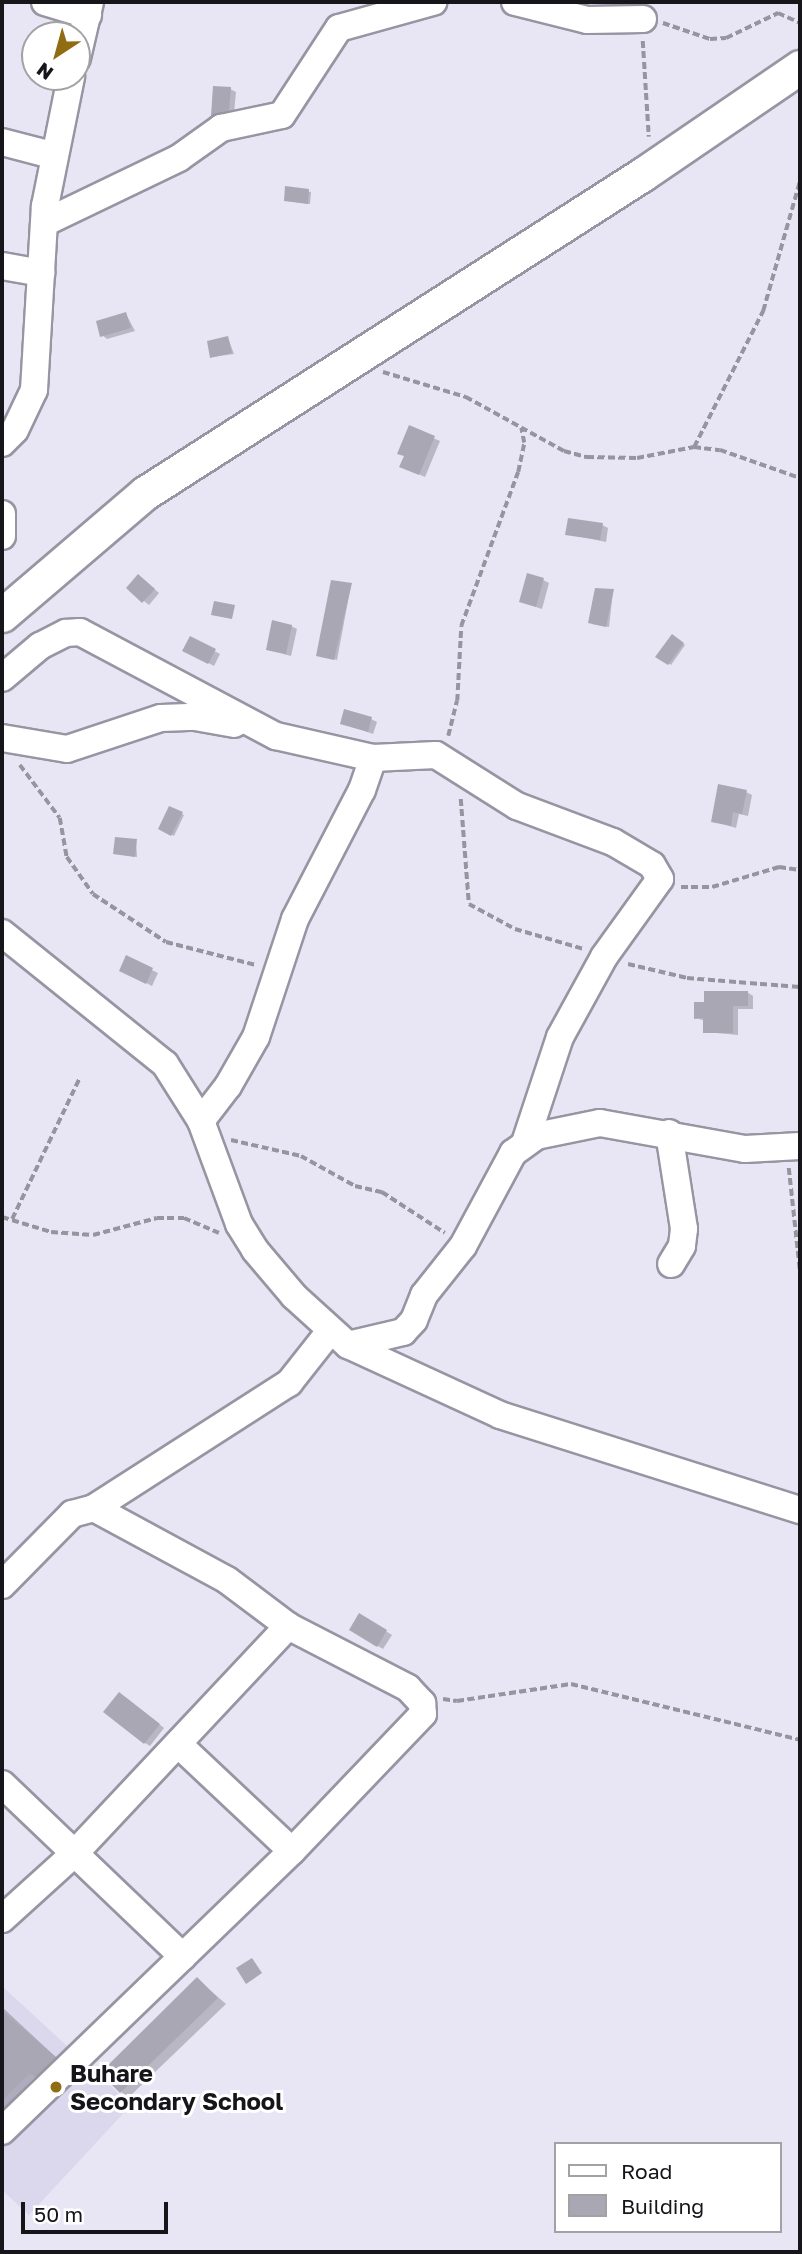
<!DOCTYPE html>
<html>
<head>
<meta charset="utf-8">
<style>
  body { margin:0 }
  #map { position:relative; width:802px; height:2254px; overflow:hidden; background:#e8e5f4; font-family:"Golos Text",sans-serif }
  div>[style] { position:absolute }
  .built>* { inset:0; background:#dbd7ed }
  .shadow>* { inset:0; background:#0003 }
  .building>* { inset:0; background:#aaa7b5 }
  .path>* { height:3.5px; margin-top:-1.75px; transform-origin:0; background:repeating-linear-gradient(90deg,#96949f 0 7px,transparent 0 10.5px) }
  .roads { filter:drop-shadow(2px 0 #9895a3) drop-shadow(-2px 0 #9895a3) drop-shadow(0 2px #9895a3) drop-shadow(0 -2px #9895a3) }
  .minor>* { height:26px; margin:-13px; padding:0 13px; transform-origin:13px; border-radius:13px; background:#fff }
  .major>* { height:33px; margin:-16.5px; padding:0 16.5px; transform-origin:16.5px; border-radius:16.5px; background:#fff }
  .dots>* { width:19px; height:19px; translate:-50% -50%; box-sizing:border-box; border:4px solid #fff; border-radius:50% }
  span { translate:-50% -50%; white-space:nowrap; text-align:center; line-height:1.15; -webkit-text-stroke:6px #fff; paint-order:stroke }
  .poi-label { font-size:24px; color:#16151a; font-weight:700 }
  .left { translate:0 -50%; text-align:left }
  .frame { position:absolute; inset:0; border:4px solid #16151a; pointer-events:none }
  .legend { position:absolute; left:554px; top:2142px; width:228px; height:91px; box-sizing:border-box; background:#fff; border:2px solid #a2a1a3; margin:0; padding:9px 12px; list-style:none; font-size:21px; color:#16151a }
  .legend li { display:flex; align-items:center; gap:14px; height:35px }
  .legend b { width:35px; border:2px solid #a2a1a3 }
  .north { position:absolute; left:21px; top:21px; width:70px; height:70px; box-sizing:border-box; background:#fff; border:2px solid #a2a1a3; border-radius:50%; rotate:216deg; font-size:19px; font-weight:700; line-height:28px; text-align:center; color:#16151a }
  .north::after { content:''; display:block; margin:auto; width:24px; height:32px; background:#906d12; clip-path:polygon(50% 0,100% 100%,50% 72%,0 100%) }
  .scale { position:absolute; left:21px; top:2202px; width:147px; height:32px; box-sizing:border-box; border:4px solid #16151a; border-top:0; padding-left:9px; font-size:21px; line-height:24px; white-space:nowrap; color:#16151a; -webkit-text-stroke:5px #fff; paint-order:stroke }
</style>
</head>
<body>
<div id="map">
  <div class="built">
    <div style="clip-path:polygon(2px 1986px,131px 2105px,29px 2215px,2px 2190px)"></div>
  </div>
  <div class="shadow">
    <div style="clip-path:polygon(230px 89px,236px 92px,234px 113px,218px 118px,212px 115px)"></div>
    <div style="clip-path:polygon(287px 188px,311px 192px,310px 204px,288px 201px)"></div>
    <div style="clip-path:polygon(126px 314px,135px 331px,107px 339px,102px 335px)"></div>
    <div style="clip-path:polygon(228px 338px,234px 354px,212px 357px)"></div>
    <div style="clip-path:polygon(410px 428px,440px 441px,425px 477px,407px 469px)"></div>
    <div style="clip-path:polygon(602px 525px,608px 528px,606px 542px,567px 534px)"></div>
    <div style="clip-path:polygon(144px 580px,159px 593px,149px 605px,128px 588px)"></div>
    <div style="clip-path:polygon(543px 580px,549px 583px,542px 609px,527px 604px)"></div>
    <div style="clip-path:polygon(351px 585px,337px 660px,320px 656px)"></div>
    <div style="clip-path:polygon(613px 591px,609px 627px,592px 624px)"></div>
    <div style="clip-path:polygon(291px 626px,297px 629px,291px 656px,268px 650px)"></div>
    <div style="clip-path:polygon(672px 636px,685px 645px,671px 665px,658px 656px)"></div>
    <div style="clip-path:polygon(190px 638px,220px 654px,214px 666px,184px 650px)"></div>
    <div style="clip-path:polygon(371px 719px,377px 722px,373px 734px,342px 723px)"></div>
    <div style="clip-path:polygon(746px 792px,752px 795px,748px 816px,739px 814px,736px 828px,713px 821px)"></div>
    <div style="clip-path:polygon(170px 808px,184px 815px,174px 836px,160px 829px)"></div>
    <div style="clip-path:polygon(136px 841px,137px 857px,117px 854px)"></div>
    <div style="clip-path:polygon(127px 958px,158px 973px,152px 986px,127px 973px)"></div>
    <div style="clip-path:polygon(747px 992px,753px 996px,753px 1009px,738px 1009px,738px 1035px,705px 1032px,705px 1021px,696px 1018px,706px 1004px)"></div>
    <div style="clip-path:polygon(360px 1615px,392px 1635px,383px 1649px,351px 1630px)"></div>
    <div style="clip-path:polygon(125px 1697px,164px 1728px,150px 1746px,145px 1743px)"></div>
    <div style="clip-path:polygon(197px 1979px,226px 2004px,129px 2097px,121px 2092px)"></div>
    <div style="clip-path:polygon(2px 2007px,60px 2061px,42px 2079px,36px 2076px,2px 2110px)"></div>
  </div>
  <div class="building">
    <div style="clip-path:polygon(213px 86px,231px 87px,229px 110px,211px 116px)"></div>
    <div style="clip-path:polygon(285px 186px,309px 189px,308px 204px,284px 201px)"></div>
    <div style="clip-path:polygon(126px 312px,131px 328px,100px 337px,96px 321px)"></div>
    <div style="clip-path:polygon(228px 336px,232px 353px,210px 358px,207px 341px)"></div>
    <div style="clip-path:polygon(409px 425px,435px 436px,419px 475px,399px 467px,404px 456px,397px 454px)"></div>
    <div style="clip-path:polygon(568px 518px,603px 523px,600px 540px,565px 535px)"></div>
    <div style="clip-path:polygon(527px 573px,544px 578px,536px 607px,519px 602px)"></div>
    <div style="clip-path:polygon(138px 574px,155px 589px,142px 603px,126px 588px)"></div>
    <div style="clip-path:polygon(331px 580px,352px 583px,334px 660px,316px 656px)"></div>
    <div style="clip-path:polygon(595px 588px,614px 589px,606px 627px,588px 623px)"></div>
    <div style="clip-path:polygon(214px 601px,235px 605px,232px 619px,211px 615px)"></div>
    <div style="clip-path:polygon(272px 620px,292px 625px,286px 654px,266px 650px)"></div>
    <div style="clip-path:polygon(672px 634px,684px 643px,668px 665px,655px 657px)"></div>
    <div style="clip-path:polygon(190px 636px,216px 649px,208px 664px,182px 651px)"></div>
    <div style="clip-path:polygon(344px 709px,372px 717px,368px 732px,340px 724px)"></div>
    <div style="clip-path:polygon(718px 784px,747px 790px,742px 814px,733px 812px,731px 826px,711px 822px)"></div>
    <div style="clip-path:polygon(169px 806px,183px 812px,171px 836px,158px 829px)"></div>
    <div style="clip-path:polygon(115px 837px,137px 839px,135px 857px,113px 854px)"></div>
    <div style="clip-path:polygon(126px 955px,153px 968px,146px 984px,119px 971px)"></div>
    <div style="clip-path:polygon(704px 991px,748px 991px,748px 1006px,733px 1006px,733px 1033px,703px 1033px,703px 1018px,694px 1019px,694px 1002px,704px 1002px)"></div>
    <div style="clip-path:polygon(359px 1613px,387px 1630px,377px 1647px,349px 1630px)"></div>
    <div style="clip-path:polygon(119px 1692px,160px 1724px,144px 1744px,103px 1712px)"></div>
    <div style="clip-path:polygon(252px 1958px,262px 1973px,246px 1984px,236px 1968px)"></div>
    <div style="clip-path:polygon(197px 1977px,218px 1998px,120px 2093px,100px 2073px)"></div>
    <div style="clip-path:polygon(2px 2011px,56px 2057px,35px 2077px,30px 2073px,2px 2101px)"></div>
  </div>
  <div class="path">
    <div style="left:663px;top:23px;width:50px;rotate:18.8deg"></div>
    <div style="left:710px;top:39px;width:16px;rotate:-4deg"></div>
    <div style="left:726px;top:38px;width:58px;rotate:-25.7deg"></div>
    <div style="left:778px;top:13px;width:24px;rotate:24deg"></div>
    <div style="left:643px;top:41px;width:96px;rotate:86.4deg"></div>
    <div style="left:383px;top:372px;width:87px;rotate:16.8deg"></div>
    <div style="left:466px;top:397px;width:112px;rotate:28.9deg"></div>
    <div style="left:564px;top:451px;width:24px;rotate:15deg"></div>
    <div style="left:587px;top:457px;width:50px;rotate:1.1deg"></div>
    <div style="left:637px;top:458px;width:58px;rotate:-10.9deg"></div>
    <div style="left:694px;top:447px;width:26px;rotate:7deg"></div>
    <div style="left:720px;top:450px;width:85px;rotate:19.3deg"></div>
    <div style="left:694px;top:447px;width:153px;rotate:-63.1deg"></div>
    <div style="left:763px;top:311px;width:136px;rotate:-74.2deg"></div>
    <div style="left:448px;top:736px;width:36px;rotate:-76deg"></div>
    <div style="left:457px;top:701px;width:75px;rotate:-86.9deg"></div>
    <div style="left:461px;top:626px;width:164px;rotate:-69.7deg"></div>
    <div style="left:518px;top:472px;width:30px;rotate:-78deg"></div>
    <div style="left:524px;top:443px;width:15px;rotate:-101deg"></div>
    <div style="left:20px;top:765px;width:66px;rotate:53deg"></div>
    <div style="left:60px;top:818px;width:40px;rotate:80deg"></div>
    <div style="left:67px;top:857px;width:45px;rotate:54.9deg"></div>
    <div style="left:93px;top:894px;width:87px;rotate:33.3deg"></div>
    <div style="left:166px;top:942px;width:93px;rotate:14.3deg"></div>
    <div style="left:461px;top:799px;width:105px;rotate:85.6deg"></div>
    <div style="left:469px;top:904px;width:52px;rotate:28.5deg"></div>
    <div style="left:515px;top:929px;width:72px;rotate:16.2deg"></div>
    <div style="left:681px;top:887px;width:31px"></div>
    <div style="left:712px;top:887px;width:70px;rotate:-16.6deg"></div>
    <div style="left:779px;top:867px;width:21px;rotate:8deg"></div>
    <div style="left:628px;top:964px;width:61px;rotate:13.3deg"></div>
    <div style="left:687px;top:978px;width:113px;rotate:4.6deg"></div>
    <div style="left:231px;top:1140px;width:72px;rotate:12.9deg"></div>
    <div style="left:301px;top:1156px;width:62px;rotate:29.1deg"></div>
    <div style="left:355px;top:1186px;width:28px;rotate:13deg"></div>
    <div style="left:382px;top:1192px;width:75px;rotate:33.1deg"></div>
    <div style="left:789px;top:1168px;width:103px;rotate:83.8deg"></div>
    <div style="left:2px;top:1217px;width:51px;rotate:17deg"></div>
    <div style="left:51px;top:1232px;width:42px;rotate:4.1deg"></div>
    <div style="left:93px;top:1235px;width:66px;rotate:-14.9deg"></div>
    <div style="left:157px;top:1218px;width:27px"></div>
    <div style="left:184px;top:1218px;width:38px;rotate:23deg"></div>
    <div style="left:12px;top:1219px;width:157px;rotate:-64.4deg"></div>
    <div style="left:443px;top:1699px;width:14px;rotate:8deg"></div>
    <div style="left:457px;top:1701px;width:115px;rotate:-8.5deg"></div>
    <div style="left:571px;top:1684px;width:236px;rotate:13.7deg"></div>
  </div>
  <div class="roads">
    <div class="minor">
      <div style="left:45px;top:2px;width:45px;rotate:16.8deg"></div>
      <div style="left:515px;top:2px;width:74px;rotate:14deg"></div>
      <div style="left:587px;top:20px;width:56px;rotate:-1deg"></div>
      <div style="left:77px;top:58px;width:57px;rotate:-76.9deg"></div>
      <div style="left:2px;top:142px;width:52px;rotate:14.6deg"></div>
      <div style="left:44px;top:223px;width:150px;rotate:-25.7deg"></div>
      <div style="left:179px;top:158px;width:52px;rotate:-35.5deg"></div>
      <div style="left:221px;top:128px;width:62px;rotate:-12deg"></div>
      <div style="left:282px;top:115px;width:104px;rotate:-56.8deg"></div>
      <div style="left:339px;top:28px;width:98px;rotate:-15.5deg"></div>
      <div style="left:2px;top:266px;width:40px;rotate:10deg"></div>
      <div style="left:2px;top:443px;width:18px;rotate:-45deg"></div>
      <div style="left:15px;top:430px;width:44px;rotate:-64.6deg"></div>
      <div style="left:34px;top:390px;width:184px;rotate:-86.6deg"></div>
      <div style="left:45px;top:206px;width:132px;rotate:-78.6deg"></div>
      <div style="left:2px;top:514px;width:22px;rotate:90deg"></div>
      <div style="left:2px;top:678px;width:50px;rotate:-40.1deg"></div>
      <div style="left:40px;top:646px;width:29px;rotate:-27deg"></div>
      <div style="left:66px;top:633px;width:14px;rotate:-4deg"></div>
      <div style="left:80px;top:632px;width:222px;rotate:28deg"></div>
      <div style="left:276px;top:736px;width:99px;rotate:12.8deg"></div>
      <div style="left:373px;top:758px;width:63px;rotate:-2.7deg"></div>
      <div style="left:436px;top:755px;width:96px;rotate:32.2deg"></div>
      <div style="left:517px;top:806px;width:103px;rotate:20.6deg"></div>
      <div style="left:613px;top:842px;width:45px;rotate:30.5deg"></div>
      <div style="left:652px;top:865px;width:16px;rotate:60deg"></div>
      <div style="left:660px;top:879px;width:96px;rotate:125.7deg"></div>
      <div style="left:604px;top:957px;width:91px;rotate:118.8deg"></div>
      <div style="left:560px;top:1037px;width:112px;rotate:108.3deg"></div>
      <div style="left:2px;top:738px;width:66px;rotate:9.6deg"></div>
      <div style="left:67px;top:749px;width:99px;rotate:-18.3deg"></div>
      <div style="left:161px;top:718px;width:34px;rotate:-2deg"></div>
      <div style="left:195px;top:717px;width:40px;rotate:10deg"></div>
      <div style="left:2px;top:933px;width:209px;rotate:38.8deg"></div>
      <div style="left:165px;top:1064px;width:67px;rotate:57.7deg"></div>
      <div style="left:201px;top:1121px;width:110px;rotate:69.7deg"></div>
      <div style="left:239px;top:1224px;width:31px;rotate:58deg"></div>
      <div style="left:255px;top:1250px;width:60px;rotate:49.7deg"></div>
      <div style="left:294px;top:1296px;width:73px;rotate:42.2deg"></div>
      <div style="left:348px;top:1345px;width:167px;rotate:24.7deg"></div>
      <div style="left:500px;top:1415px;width:315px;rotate:17.6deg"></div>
      <div style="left:201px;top:1121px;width:44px;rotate:-52.4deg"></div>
      <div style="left:228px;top:1086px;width:56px;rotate:-60.3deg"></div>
      <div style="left:256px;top:1037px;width:124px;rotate:-71.7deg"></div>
      <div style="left:295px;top:919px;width:145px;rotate:-62.6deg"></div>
      <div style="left:362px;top:790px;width:34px;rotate:-71deg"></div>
      <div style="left:669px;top:1133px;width:97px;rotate:81.1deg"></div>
      <div style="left:684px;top:1229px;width:17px;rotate:97deg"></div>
      <div style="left:682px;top:1246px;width:21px;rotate:121deg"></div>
      <div style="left:348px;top:1345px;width:57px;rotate:-13.3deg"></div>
      <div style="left:403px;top:1332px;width:16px;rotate:-47deg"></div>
      <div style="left:414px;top:1320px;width:27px;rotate:-68deg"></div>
      <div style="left:424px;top:1295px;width:63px;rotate:-51.5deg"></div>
      <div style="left:463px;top:1246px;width:106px;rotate:-61.7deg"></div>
      <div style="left:513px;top:1153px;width:29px;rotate:-36deg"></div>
      <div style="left:536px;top:1136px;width:65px;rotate:-11.5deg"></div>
      <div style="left:600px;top:1123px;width:147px;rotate:10.2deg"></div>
      <div style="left:745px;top:1149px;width:55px;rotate:-3.1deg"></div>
      <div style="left:94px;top:1508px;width:232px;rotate:-32.7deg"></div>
      <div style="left:289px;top:1383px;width:66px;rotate:-51.7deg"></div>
      <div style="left:2px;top:1585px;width:100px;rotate:-45.4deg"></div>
      <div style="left:72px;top:1514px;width:23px;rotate:-15deg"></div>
      <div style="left:94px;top:1508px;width:151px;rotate:28.4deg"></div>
      <div style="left:227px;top:1580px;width:76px;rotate:37deg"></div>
      <div style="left:288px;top:1626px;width:135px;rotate:27.3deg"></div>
      <div style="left:408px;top:1688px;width:21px;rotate:47deg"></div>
      <div style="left:422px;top:1703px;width:11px;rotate:85deg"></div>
      <div style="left:423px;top:1714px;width:190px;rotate:133.7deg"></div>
      <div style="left:292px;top:1851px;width:403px;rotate:136deg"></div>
      <div style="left:178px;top:1744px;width:156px;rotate:43.2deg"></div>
      <div style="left:2px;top:1784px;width:250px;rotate:43.7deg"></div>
      <div style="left:2px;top:1919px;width:97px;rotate:-42.1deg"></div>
      <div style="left:74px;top:1854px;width:313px;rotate:-46.8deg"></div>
    </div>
    <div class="major">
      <div style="left:2px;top:615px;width:188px;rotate:-40.5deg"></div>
      <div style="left:145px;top:493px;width:591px;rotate:-32.64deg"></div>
      <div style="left:643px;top:174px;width:190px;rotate:-34.3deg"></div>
    </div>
  </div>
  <div class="dots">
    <div style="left:56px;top:2087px;background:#906d12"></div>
  </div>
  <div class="poi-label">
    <span class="left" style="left:70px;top:2087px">Buhare<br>Secondary School</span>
  </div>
  <div class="frame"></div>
  <ul class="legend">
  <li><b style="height:9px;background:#fff"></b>Road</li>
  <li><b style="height:19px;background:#aaa7b5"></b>Building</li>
  </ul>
  <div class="north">N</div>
  <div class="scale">50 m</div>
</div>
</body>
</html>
